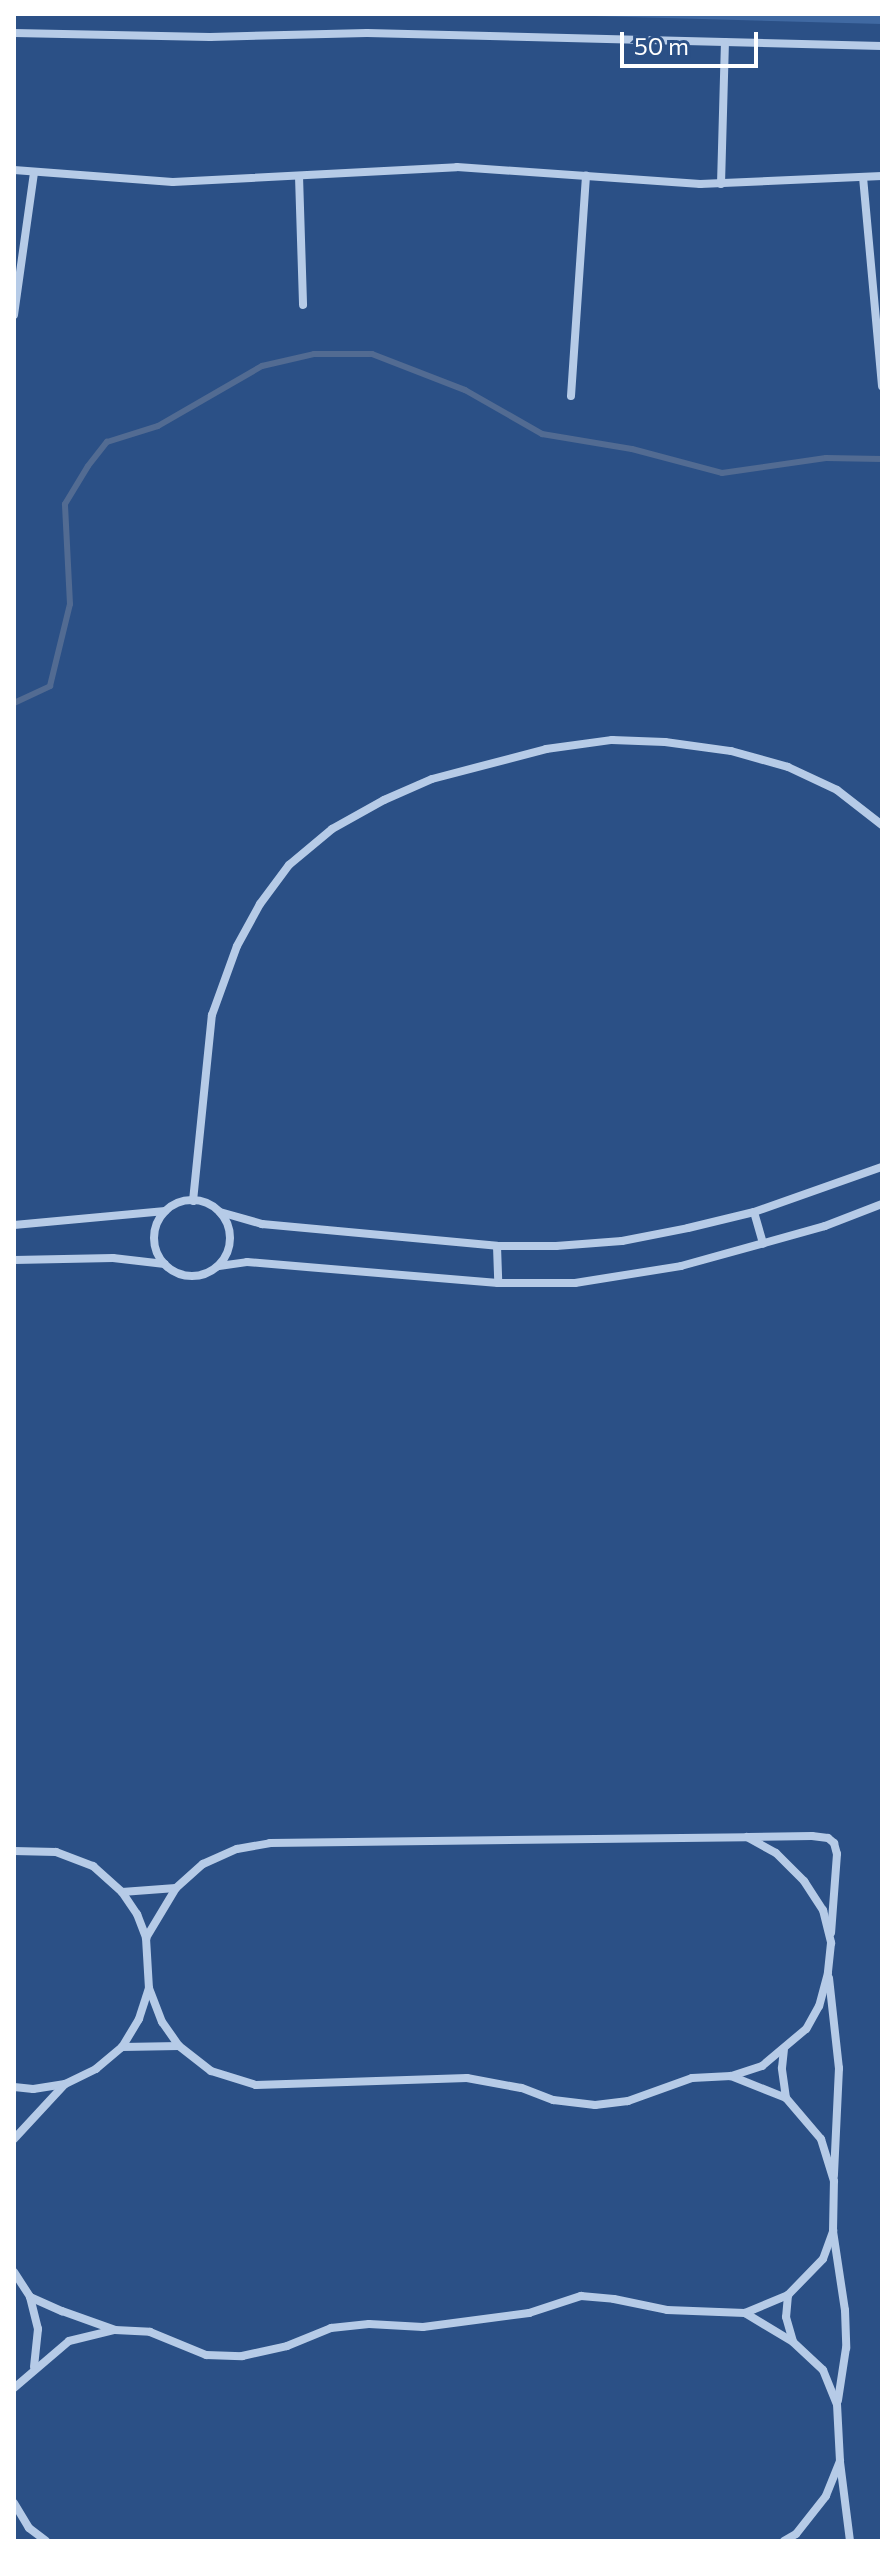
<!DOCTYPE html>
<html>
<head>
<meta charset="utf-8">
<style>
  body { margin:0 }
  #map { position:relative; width:896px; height:2555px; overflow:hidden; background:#2b5086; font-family:Commissioner,sans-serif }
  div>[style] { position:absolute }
  .green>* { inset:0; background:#4069a2 }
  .stream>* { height:6px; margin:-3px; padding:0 3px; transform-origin:3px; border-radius:3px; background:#526b92 }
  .minor>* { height:8px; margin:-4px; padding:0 4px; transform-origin:4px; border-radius:4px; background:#b6cbe7 }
  .minor>.ring { margin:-4px; padding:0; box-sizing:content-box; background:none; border:8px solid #b6cbe7; border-radius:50% }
  span { translate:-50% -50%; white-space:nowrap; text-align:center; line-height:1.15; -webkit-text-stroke:6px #2b5086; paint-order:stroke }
  .frame { position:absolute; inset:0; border:16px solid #fff; pointer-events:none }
  .scale { position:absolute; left:620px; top:32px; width:138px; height:36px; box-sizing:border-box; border:4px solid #fff; border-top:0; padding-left:10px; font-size:24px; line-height:28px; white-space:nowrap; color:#fff; -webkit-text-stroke:6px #2b5086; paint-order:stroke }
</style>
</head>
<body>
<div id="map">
  <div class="green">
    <div style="clip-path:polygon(522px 14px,882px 14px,882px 24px)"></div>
  </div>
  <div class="stream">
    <div style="left:14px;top:703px;width:40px;rotate:-25deg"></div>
    <div style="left:50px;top:686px;width:84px;rotate:-76.3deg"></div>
    <div style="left:70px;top:604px;width:100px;rotate:-92.9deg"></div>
    <div style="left:65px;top:504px;width:44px;rotate:-58.8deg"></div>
    <div style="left:88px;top:466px;width:31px;rotate:-52deg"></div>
    <div style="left:107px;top:442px;width:53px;rotate:-17.4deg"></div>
    <div style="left:158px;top:426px;width:120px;rotate:-30deg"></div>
    <div style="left:262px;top:366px;width:53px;rotate:-13deg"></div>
    <div style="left:314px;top:354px;width:58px"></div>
    <div style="left:372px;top:354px;width:100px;rotate:21.2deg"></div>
    <div style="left:465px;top:390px;width:89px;rotate:29.7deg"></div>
    <div style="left:542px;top:434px;width:91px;rotate:9.5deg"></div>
    <div style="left:632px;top:449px;width:93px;rotate:14.9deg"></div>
    <div style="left:722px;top:473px;width:105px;rotate:-8.2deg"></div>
    <div style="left:826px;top:458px;width:56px;rotate:1deg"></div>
  </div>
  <div class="minor">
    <div style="left:14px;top:33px;width:196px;rotate:1.2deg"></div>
    <div style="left:210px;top:37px;width:157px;rotate:-1.5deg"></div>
    <div style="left:367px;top:33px;width:515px;rotate:1.45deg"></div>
    <div style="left:14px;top:170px;width:159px;rotate:4.3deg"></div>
    <div style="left:173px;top:182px;width:284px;rotate:-3deg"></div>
    <div style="left:457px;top:167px;width:244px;rotate:4deg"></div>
    <div style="left:700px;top:184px;width:182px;rotate:-2.5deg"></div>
    <div style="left:299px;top:176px;width:129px;rotate:88.2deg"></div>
    <div style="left:863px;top:177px;width:210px;rotate:84.8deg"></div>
    <div style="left:721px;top:184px;width:142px;rotate:-88.4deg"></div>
    <div style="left:14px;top:315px;width:144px;rotate:-82deg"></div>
    <div style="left:571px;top:396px;width:221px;rotate:-86.1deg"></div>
    <div class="ring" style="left:154px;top:1200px;width:68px;height:68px"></div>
    <div style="left:193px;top:1201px;width:187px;rotate:-84.2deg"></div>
    <div style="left:212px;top:1015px;width:73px;rotate:-70.1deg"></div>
    <div style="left:237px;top:946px;width:48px;rotate:-61.3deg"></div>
    <div style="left:260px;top:904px;width:49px;rotate:-53.4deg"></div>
    <div style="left:289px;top:865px;width:56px;rotate:-39.9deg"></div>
    <div style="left:332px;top:829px;width:60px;rotate:-29.1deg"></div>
    <div style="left:384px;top:800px;width:52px;rotate:-23.6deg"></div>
    <div style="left:432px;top:779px;width:118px;rotate:-14.7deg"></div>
    <div style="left:546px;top:749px;width:67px;rotate:-7.8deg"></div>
    <div style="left:612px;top:740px;width:53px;rotate:2.2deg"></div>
    <div style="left:665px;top:742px;width:67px;rotate:7.8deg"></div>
    <div style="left:731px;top:751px;width:59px;rotate:15.7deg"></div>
    <div style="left:788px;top:767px;width:54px;rotate:25.1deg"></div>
    <div style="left:837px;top:790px;width:57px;rotate:37.9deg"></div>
    <div style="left:220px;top:1212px;width:44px;rotate:15.9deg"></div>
    <div style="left:262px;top:1224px;width:236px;rotate:5.3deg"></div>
    <div style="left:497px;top:1246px;width:59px"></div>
    <div style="left:556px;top:1246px;width:66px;rotate:-4.3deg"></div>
    <div style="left:622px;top:1241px;width:67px;rotate:-11.1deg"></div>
    <div style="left:688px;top:1228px;width:68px;rotate:-13.6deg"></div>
    <div style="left:754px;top:1212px;width:136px;rotate:-19.4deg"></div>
    <div style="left:754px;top:1212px;width:33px;rotate:74deg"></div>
    <div style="left:14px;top:1225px;width:152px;rotate:-5.3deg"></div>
    <div style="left:497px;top:1246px;width:37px;rotate:88deg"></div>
    <div style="left:14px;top:1260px;width:99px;rotate:-1.2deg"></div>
    <div style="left:113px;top:1258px;width:52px;rotate:6.6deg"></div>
    <div style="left:219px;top:1266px;width:28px;rotate:-8deg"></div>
    <div style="left:247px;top:1262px;width:252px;rotate:4.8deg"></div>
    <div style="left:498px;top:1283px;width:77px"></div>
    <div style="left:575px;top:1283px;width:107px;rotate:-9.1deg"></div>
    <div style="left:681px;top:1266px;width:149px;rotate:-15.5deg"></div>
    <div style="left:825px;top:1226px;width:61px;rotate:-21.1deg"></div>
    <div style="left:748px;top:1837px;width:64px;rotate:-0.9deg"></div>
    <div style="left:812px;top:1836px;width:16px;rotate:7deg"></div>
    <div style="left:828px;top:1838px;width:8px;rotate:40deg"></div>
    <div style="left:834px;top:1843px;width:11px;rotate:75deg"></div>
    <div style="left:837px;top:1854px;width:79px;rotate:94.3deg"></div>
    <div style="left:14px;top:1851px;width:42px;rotate:1.4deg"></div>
    <div style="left:56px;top:1852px;width:40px;rotate:21deg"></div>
    <div style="left:93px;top:1866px;width:39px;rotate:42deg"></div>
    <div style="left:122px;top:1892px;width:27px;rotate:56deg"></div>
    <div style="left:137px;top:1914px;width:26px;rotate:69deg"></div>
    <div style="left:146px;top:1938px;width:50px;rotate:86.6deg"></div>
    <div style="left:149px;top:1988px;width:33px;rotate:108deg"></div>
    <div style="left:139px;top:2019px;width:33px;rotate:121deg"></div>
    <div style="left:122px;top:2047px;width:34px;rotate:140deg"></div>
    <div style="left:96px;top:2069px;width:34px;rotate:154deg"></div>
    <div style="left:65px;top:2084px;width:32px;rotate:171deg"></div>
    <div style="left:33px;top:2089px;width:19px;rotate:-174deg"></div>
    <div style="left:122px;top:1892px;width:54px;rotate:-4.2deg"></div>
    <div style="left:146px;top:1938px;width:58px;rotate:-59deg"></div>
    <div style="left:176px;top:1888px;width:36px;rotate:-42deg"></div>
    <div style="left:203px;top:1864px;width:37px;rotate:-24deg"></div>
    <div style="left:237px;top:1849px;width:34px;rotate:-10deg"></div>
    <div style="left:270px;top:1843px;width:477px;rotate:-0.7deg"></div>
    <div style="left:747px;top:1837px;width:33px;rotate:29deg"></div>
    <div style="left:776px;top:1853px;width:40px;rotate:45deg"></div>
    <div style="left:804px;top:1881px;width:35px;rotate:57deg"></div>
    <div style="left:823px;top:1910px;width:34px;rotate:76deg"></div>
    <div style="left:831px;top:1943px;width:30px;rotate:96deg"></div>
    <div style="left:828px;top:1973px;width:34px;rotate:105deg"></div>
    <div style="left:819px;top:2006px;width:26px;rotate:119deg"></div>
    <div style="left:806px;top:2029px;width:57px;rotate:139.9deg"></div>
    <div style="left:762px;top:2066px;width:33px;rotate:162deg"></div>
    <div style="left:731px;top:2076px;width:39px;rotate:177deg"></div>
    <div style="left:692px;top:2078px;width:68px;rotate:160.2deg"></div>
    <div style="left:628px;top:2101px;width:33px;rotate:173deg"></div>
    <div style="left:595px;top:2105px;width:42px;rotate:-173.2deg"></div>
    <div style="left:553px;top:2100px;width:34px;rotate:-159deg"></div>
    <div style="left:521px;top:2088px;width:55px;rotate:-169.5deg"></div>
    <div style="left:467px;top:2078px;width:211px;rotate:178.1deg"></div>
    <div style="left:256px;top:2085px;width:47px;rotate:-162.7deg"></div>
    <div style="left:211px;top:2071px;width:41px;rotate:-142deg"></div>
    <div style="left:179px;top:2046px;width:29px;rotate:-125deg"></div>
    <div style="left:162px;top:2022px;width:36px;rotate:-111deg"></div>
    <div style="left:829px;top:1978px;width:91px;rotate:83.7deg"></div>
    <div style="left:839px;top:2068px;width:108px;rotate:92.7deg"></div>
    <div style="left:122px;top:2047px;width:57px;rotate:-1deg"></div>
    <div style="left:731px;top:2076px;width:59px;rotate:21.8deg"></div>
    <div style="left:14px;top:2139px;width:75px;rotate:-47.2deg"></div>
    <div style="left:833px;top:2231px;width:80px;rotate:81.4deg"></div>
    <div style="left:845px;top:2310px;width:38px;rotate:88deg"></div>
    <div style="left:846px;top:2348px;width:53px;rotate:98.7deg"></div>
    <div style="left:14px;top:2272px;width:30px;rotate:57deg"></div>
    <div style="left:30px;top:2297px;width:35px;rotate:24deg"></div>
    <div style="left:62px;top:2311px;width:56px;rotate:19.7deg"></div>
    <div style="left:115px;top:2330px;width:35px;rotate:3deg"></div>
    <div style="left:150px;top:2332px;width:61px;rotate:22.3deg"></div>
    <div style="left:206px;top:2355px;width:36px;rotate:2deg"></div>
    <div style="left:242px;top:2356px;width:46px;rotate:-12.5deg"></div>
    <div style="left:287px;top:2346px;width:48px;rotate:-22.2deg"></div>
    <div style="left:331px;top:2328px;width:38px;rotate:-6deg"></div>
    <div style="left:369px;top:2324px;width:54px;rotate:3.2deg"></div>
    <div style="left:423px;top:2327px;width:107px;rotate:-7.5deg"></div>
    <div style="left:529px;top:2313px;width:55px;rotate:-18.1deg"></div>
    <div style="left:581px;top:2296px;width:33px;rotate:5deg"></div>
    <div style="left:614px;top:2299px;width:54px;rotate:11.7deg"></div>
    <div style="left:667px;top:2310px;width:78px;rotate:2.2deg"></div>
    <div style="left:745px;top:2313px;width:47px;rotate:-22.7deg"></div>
    <div style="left:788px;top:2295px;width:50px;rotate:-45.8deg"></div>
    <div style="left:823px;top:2259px;width:30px;rotate:-70deg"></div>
    <div style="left:833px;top:2231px;width:50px;rotate:-88.9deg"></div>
    <div style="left:834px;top:2181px;width:44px;rotate:-107.2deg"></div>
    <div style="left:821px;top:2139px;width:54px;rotate:-130.5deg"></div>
    <div style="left:786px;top:2098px;width:30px;rotate:-98deg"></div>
    <div style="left:782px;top:2068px;width:18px;rotate:-84deg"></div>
    <div style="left:788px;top:2295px;width:22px;rotate:95deg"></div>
    <div style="left:786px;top:2317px;width:25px;rotate:74deg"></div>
    <div style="left:30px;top:2297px;width:33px;rotate:76deg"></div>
    <div style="left:38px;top:2329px;width:38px;rotate:96deg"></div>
    <div style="left:745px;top:2313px;width:56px;rotate:31.1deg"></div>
    <div style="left:793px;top:2342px;width:41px;rotate:43deg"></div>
    <div style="left:823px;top:2370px;width:37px;rotate:68deg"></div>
    <div style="left:837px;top:2404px;width:57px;rotate:87deg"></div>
    <div style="left:840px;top:2461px;width:38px;rotate:112deg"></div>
    <div style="left:826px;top:2496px;width:48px;rotate:128.3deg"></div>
    <div style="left:796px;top:2534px;width:14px;rotate:150deg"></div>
    <div style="left:14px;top:2388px;width:72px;rotate:-40.5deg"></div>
    <div style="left:69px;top:2341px;width:46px;rotate:-13.7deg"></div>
    <div style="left:840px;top:2462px;width:80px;rotate:82.8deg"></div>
    <div style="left:14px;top:2503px;width:29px;rotate:59deg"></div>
    <div style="left:29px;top:2528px;width:21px;rotate:37deg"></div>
  </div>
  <div class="frame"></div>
  <div class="scale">50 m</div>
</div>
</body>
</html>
